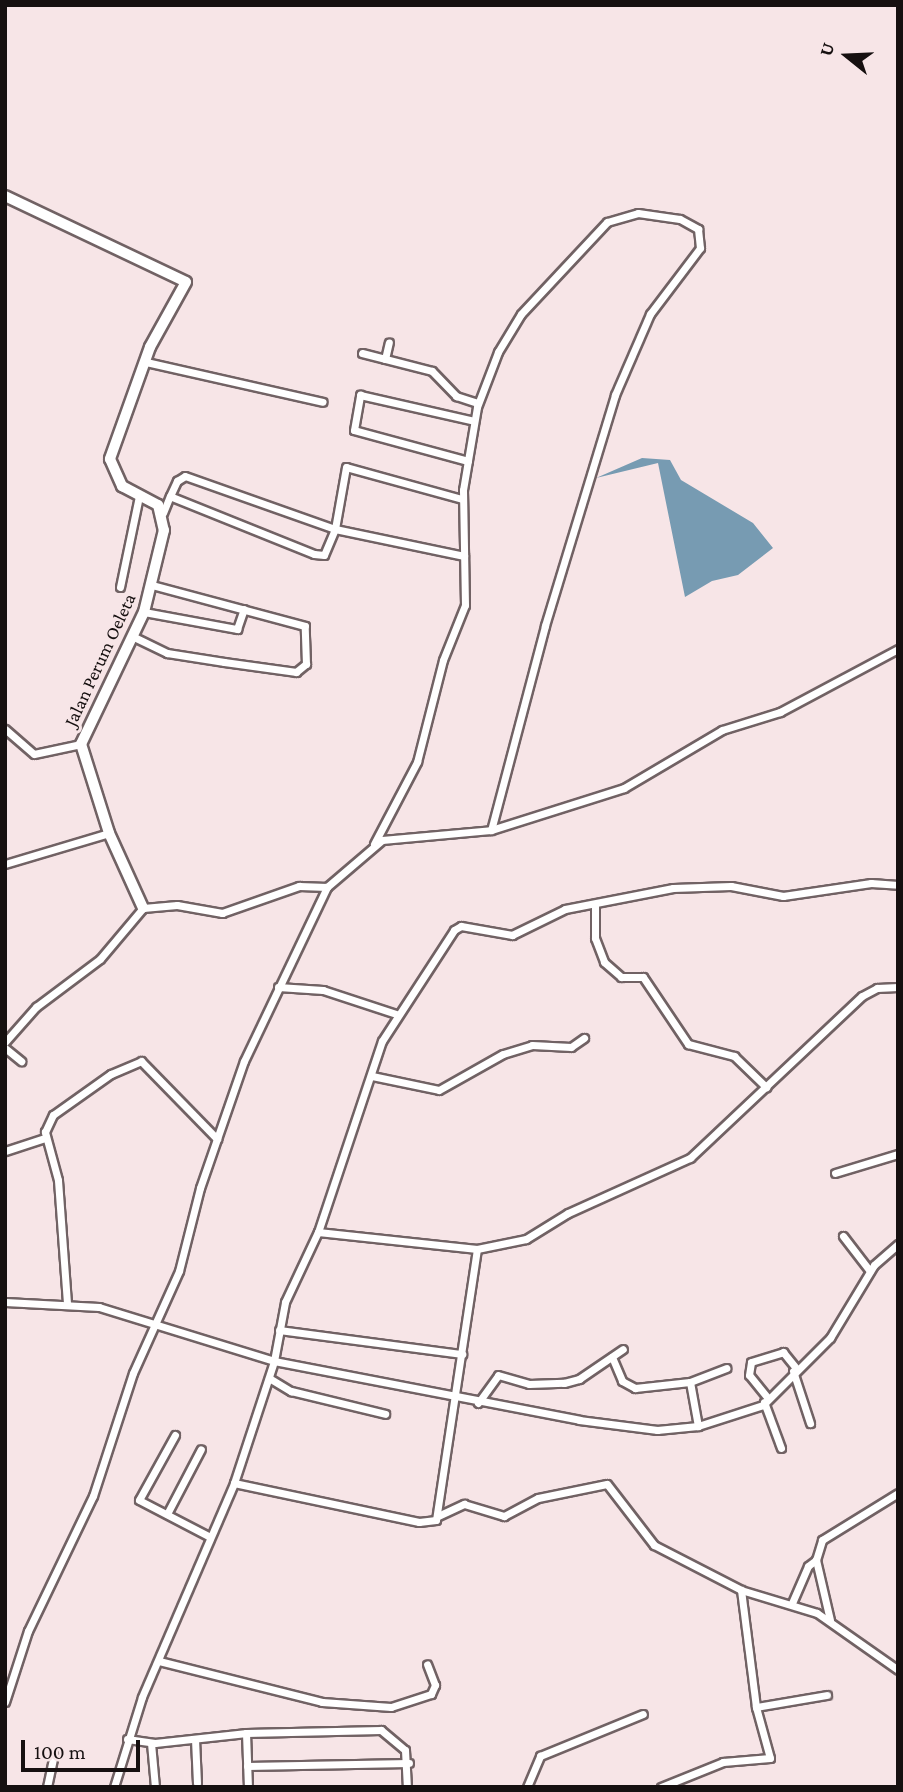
<!DOCTYPE html>
<html>
<head>
<meta charset="utf-8">
<style>
  body { margin:0 }
  #map { position:relative; width:903px; height:1792px; overflow:hidden; background:#f7e5e7; font-family:"Crimson Pro",serif }
  div>[style] { position:absolute }
  .water>* { inset:0; background:#779bb2 }
  .roads { filter:drop-shadow(2px 0 #716264) drop-shadow(-2px 0 #716264) drop-shadow(0 2px #716264) drop-shadow(0 -2px #716264) }
  .street>* { height:7px; margin:-3.5px; padding:0 3.5px; transform-origin:3.5px; border-radius:3.5px; background:#fff }
  .secondary>* { height:10px; margin:-5px; padding:0 5px; transform-origin:5px; border-radius:5px; background:#fff }
  span { translate:-50% -50%; white-space:nowrap; text-align:center; line-height:1.15; -webkit-text-stroke:6px #f7e5e7; paint-order:stroke }
  .street-label { font-size:19px; color:#161010 }
  .frame { position:absolute; inset:0; border:7px solid #161010; pointer-events:none }
  .north { position:absolute; left:812px; top:21px; width:70px; height:70px; -webkit-text-stroke:5px #f7e5e7; paint-order:stroke; rotate:288deg; font-size:19px; font-weight:700; line-height:28px; text-align:center; color:#161010 }
  .north::after { content:''; display:block; margin:auto; width:24px; height:32px; background:#161010; clip-path:polygon(50% 0,100% 100%,50% 72%,0 100%) }
  .scale { position:absolute; left:21px; top:1740px; width:119px; height:32px; box-sizing:border-box; border:4px solid #161010; border-top:0; padding-left:9px; font-size:21px; line-height:24px; white-space:nowrap; color:#161010; -webkit-text-stroke:5px #f7e5e7; paint-order:stroke }
</style>
</head>
<body>
<div id="map">
  <div class="water">
    <div style="clip-path:polygon(642px 458px,670px 460px,681px 480px,753px 523px,773px 548px,738px 575px,712px 581px,685px 597px,658px 463px,596px 478px)"></div>
  </div>
  <div class="roads">
    <div class="street">
      <div style="left:362px;top:353px;width:72px;rotate:14.4deg"></div>
      <div style="left:432px;top:371px;width:35px;rotate:46deg"></div>
      <div style="left:456px;top:396px;width:23px;rotate:18deg"></div>
      <div style="left:385px;top:359px;width:17px;rotate:-77deg"></div>
      <div style="left:146px;top:362px;width:181px;rotate:12.7deg"></div>
      <div style="left:468px;top:461px;width:118px;rotate:-164.8deg"></div>
      <div style="left:354px;top:430px;width:36px;rotate:-80deg"></div>
      <div style="left:360px;top:395px;width:117px;rotate:12.8deg"></div>
      <div style="left:462px;top:499px;width:120px;rotate:-164.6deg"></div>
      <div style="left:346px;top:467px;width:63px;rotate:100.1deg"></div>
      <div style="left:335px;top:529px;width:132px;rotate:11.8deg"></div>
      <div style="left:163px;top:513px;width:18px;rotate:-68deg"></div>
      <div style="left:170px;top:496px;width:17px;rotate:-65deg"></div>
      <div style="left:177px;top:481px;width:9px;rotate:-32deg"></div>
      <div style="left:185px;top:476px;width:159px;rotate:19.5deg"></div>
      <div style="left:335px;top:529px;width:28px;rotate:113deg"></div>
      <div style="left:324px;top:555px;width:10px;rotate:-174deg"></div>
      <div style="left:314px;top:554px;width:155px;rotate:-158.1deg"></div>
      <div style="left:120px;top:587px;width:93px;rotate:-78.2deg"></div>
      <div style="left:144px;top:612px;width:95px;rotate:10.4deg"></div>
      <div style="left:237px;top:629px;width:21px;rotate:-71deg"></div>
      <div style="left:134px;top:637px;width:37px;rotate:26deg"></div>
      <div style="left:167px;top:653px;width:58px;rotate:9deg"></div>
      <div style="left:224px;top:662px;width:73px;rotate:7.9deg"></div>
      <div style="left:296px;top:672px;width:13px;rotate:-39deg"></div>
      <div style="left:306px;top:664px;width:38px;rotate:-92deg"></div>
      <div style="left:305px;top:626px;width:158px;rotate:-165deg"></div>
      <div style="left:5px;top:729px;width:38px;rotate:41deg"></div>
      <div style="left:34px;top:754px;width:48px;rotate:-12deg"></div>
      <div style="left:374px;top:844px;width:93px;rotate:-62.3deg"></div>
      <div style="left:417px;top:762px;width:105px;rotate:-75.7deg"></div>
      <div style="left:443px;top:660px;width:59px;rotate:-68.2deg"></div>
      <div style="left:465px;top:605px;width:115px;rotate:-91deg"></div>
      <div style="left:463px;top:490px;width:84px;rotate:-80.4deg"></div>
      <div style="left:477px;top:407px;width:59px;rotate:-69.1deg"></div>
      <div style="left:498px;top:352px;width:44px;rotate:-58.8deg"></div>
      <div style="left:521px;top:314px;width:126px;rotate:-46.9deg"></div>
      <div style="left:607px;top:222px;width:32px;rotate:-16deg"></div>
      <div style="left:638px;top:213px;width:42px;rotate:8.1deg"></div>
      <div style="left:680px;top:219px;width:21px;rotate:29deg"></div>
      <div style="left:698px;top:229px;width:19px;rotate:84deg"></div>
      <div style="left:700px;top:248px;width:83px;rotate:127.1deg"></div>
      <div style="left:650px;top:314px;width:88px;rotate:113.4deg"></div>
      <div style="left:615px;top:395px;width:241px;rotate:106.9deg"></div>
      <div style="left:545px;top:626px;width:211px;rotate:104.8deg"></div>
      <div style="left:5px;top:864px;width:109px;rotate:-16.6deg"></div>
      <div style="left:595px;top:904px;width:34px;rotate:90deg"></div>
      <div style="left:595px;top:938px;width:26px;rotate:69deg"></div>
      <div style="left:604px;top:962px;width:23px;rotate:41deg"></div>
      <div style="left:621px;top:977px;width:22px"></div>
      <div style="left:643px;top:977px;width:81px;rotate:56.1deg"></div>
      <div style="left:688px;top:1044px;width:48px;rotate:14.6deg"></div>
      <div style="left:734px;top:1056px;width:45px;rotate:44.1deg"></div>
      <div style="left:278px;top:987px;width:45px;rotate:3.8deg"></div>
      <div style="left:323px;top:990px;width:77px;rotate:18.2deg"></div>
      <div style="left:5px;top:1042px;width:47px;rotate:-48.5deg"></div>
      <div style="left:36px;top:1007px;width:80px;rotate:-36.9deg"></div>
      <div style="left:100px;top:959px;width:67px;rotate:-49.9deg"></div>
      <div style="left:143px;top:908px;width:34px;rotate:-5deg"></div>
      <div style="left:177px;top:905px;width:46px;rotate:10.1deg"></div>
      <div style="left:222px;top:913px;width:82px;rotate:-19.3deg"></div>
      <div style="left:299px;top:886px;width:28px;rotate:2deg"></div>
      <div style="left:5px;top:1048px;width:21px;rotate:39deg"></div>
      <div style="left:372px;top:1076px;width:68px;rotate:11.8deg"></div>
      <div style="left:439px;top:1090px;width:73px;rotate:-29.4deg"></div>
      <div style="left:503px;top:1054px;width:30px;rotate:-17deg"></div>
      <div style="left:532px;top:1045px;width:39px;rotate:3deg"></div>
      <div style="left:571px;top:1047px;width:16px;rotate:-35deg"></div>
      <div style="left:5px;top:1151px;width:42px;rotate:-18deg"></div>
      <div style="left:835px;top:1173px;width:66px;rotate:-16.8deg"></div>
      <div style="left:318px;top:1232px;width:160px;rotate:6.1deg"></div>
      <div style="left:477px;top:1249px;width:50px;rotate:-11.5deg"></div>
      <div style="left:526px;top:1239px;width:49px;rotate:-31.8deg"></div>
      <div style="left:568px;top:1213px;width:134px;rotate:-24.3deg"></div>
      <div style="left:690px;top:1158px;width:236px;rotate:-43.3deg"></div>
      <div style="left:862px;top:996px;width:17px;rotate:-28deg"></div>
      <div style="left:877px;top:988px;width:21px;rotate:-3deg"></div>
      <div style="left:843px;top:1236px;width:44px;rotate:52.4deg"></div>
      <div style="left:5px;top:1302px;width:94px;rotate:3deg"></div>
      <div style="left:99px;top:1307px;width:183px;rotate:17.1deg"></div>
      <div style="left:274px;top:1361px;width:60px;rotate:-79.4deg"></div>
      <div style="left:285px;top:1302px;width:77px;rotate:-64.8deg"></div>
      <div style="left:318px;top:1232px;width:201px;rotate:-71.5deg"></div>
      <div style="left:382px;top:1041px;width:132px;rotate:-57deg"></div>
      <div style="left:454px;top:930px;width:8px;rotate:-30deg"></div>
      <div style="left:461px;top:926px;width:52px;rotate:10deg"></div>
      <div style="left:512px;top:935px;width:59px;rotate:-26.1deg"></div>
      <div style="left:565px;top:909px;width:110px;rotate:-11deg"></div>
      <div style="left:673px;top:888px;width:58px;rotate:-2deg"></div>
      <div style="left:731px;top:886px;width:53px;rotate:10.9deg"></div>
      <div style="left:783px;top:896px;width:89px;rotate:-8.4deg"></div>
      <div style="left:871px;top:883px;width:27px;rotate:4deg"></div>
      <div style="left:67px;top:1303px;width:123px;rotate:-94.2deg"></div>
      <div style="left:58px;top:1180px;width:50px;rotate:-105.2deg"></div>
      <div style="left:45px;top:1132px;width:19px;rotate:-65deg"></div>
      <div style="left:53px;top:1115px;width:71px;rotate:-35.3deg"></div>
      <div style="left:111px;top:1074px;width:33px;rotate:-23deg"></div>
      <div style="left:141px;top:1061px;width:109px;rotate:45.7deg"></div>
      <div style="left:279px;top:1330px;width:185px;rotate:7.5deg"></div>
      <div style="left:612px;top:1357px;width:26px;rotate:67deg"></div>
      <div style="left:622px;top:1381px;width:15px;rotate:28deg"></div>
      <div style="left:635px;top:1388px;width:55px;rotate:-6.2deg"></div>
      <div style="left:690px;top:1382px;width:39px;rotate:-21deg"></div>
      <div style="left:793px;top:1371px;width:55px;rotate:71.9deg"></div>
      <div style="left:269px;top:1378px;width:26px;rotate:31deg"></div>
      <div style="left:291px;top:1391px;width:97px;rotate:13.7deg"></div>
      <div style="left:690px;top:1382px;width:45px;rotate:79.7deg"></div>
      <div style="left:767px;top:1397px;width:28px;rotate:-129deg"></div>
      <div style="left:749px;top:1375px;width:13px;rotate:-81deg"></div>
      <div style="left:751px;top:1362px;width:34px;rotate:-17deg"></div>
      <div style="left:783px;top:1352px;width:19px;rotate:51deg"></div>
      <div style="left:764px;top:1402px;width:49px;rotate:69.7deg"></div>
      <div style="left:478px;top:1403px;width:34px;rotate:-54deg"></div>
      <div style="left:498px;top:1375px;width:32px;rotate:16deg"></div>
      <div style="left:529px;top:1384px;width:35px;rotate:-2deg"></div>
      <div style="left:564px;top:1383px;width:16px;rotate:-15deg"></div>
      <div style="left:579px;top:1379px;width:53px;rotate:-34.3deg"></div>
      <div style="left:175px;top:1435px;width:74px;rotate:119deg"></div>
      <div style="left:139px;top:1500px;width:80px;rotate:27.5deg"></div>
      <div style="left:234px;top:1483px;width:189px;rotate:11.9deg"></div>
      <div style="left:419px;top:1522px;width:17px;rotate:-7deg"></div>
      <div style="left:436px;top:1520px;width:274px;rotate:-81.4deg"></div>
      <div style="left:167px;top:1514px;width:73px;rotate:-62.4deg"></div>
      <div style="left:438px;top:1516px;width:29px;rotate:-25deg"></div>
      <div style="left:464px;top:1504px;width:42px;rotate:16.7deg"></div>
      <div style="left:504px;top:1516px;width:38px;rotate:-28deg"></div>
      <div style="left:538px;top:1498px;width:70px;rotate:-11.5deg"></div>
      <div style="left:607px;top:1484px;width:77px;rotate:52.4deg"></div>
      <div style="left:654px;top:1545px;width:98px;rotate:27.3deg"></div>
      <div style="left:741px;top:1590px;width:79px;rotate:16.8deg"></div>
      <div style="left:817px;top:1613px;width:99px;rotate:35.1deg"></div>
      <div style="left:792px;top:1603px;width:40px;rotate:-66.6deg"></div>
      <div style="left:808px;top:1566px;width:10px;rotate:-37deg"></div>
      <div style="left:830px;top:1620px;width:62px;rotate:-103.1deg"></div>
      <div style="left:816px;top:1560px;width:21px;rotate:-73deg"></div>
      <div style="left:822px;top:1540px;width:89px;rotate:-31.7deg"></div>
      <div style="left:159px;top:1661px;width:168px;rotate:14.1deg"></div>
      <div style="left:322px;top:1702px;width:69px;rotate:4.1deg"></div>
      <div style="left:391px;top:1707px;width:42px;rotate:-18deg"></div>
      <div style="left:431px;top:1694px;width:10px;rotate:-66deg"></div>
      <div style="left:435px;top:1685px;width:22px;rotate:-111deg"></div>
      <div style="left:5px;top:1702px;width:75px;rotate:-72.1deg"></div>
      <div style="left:28px;top:1631px;width:150px;rotate:-64.3deg"></div>
      <div style="left:93px;top:1496px;width:129px;rotate:-72deg"></div>
      <div style="left:133px;top:1373px;width:112px;rotate:-65.7deg"></div>
      <div style="left:179px;top:1271px;width:86px;rotate:-75.8deg"></div>
      <div style="left:200px;top:1188px;width:134px;rotate:-70.9deg"></div>
      <div style="left:244px;top:1061px;width:193px;rotate:-64.5deg"></div>
      <div style="left:327px;top:887px;width:72px;rotate:-40.5deg"></div>
      <div style="left:382px;top:840px;width:109px;rotate:-5.2deg"></div>
      <div style="left:491px;top:830px;width:139px;rotate:-17.5deg"></div>
      <div style="left:624px;top:788px;width:114px;rotate:-30.6deg"></div>
      <div style="left:722px;top:730px;width:61px;rotate:-17.2deg"></div>
      <div style="left:780px;top:712px;width:134px;rotate:-28.1deg"></div>
      <div style="left:756px;top:1707px;width:72px;rotate:-9.6deg"></div>
      <div style="left:246px;top:1733px;width:54px;rotate:87.9deg"></div>
      <div style="left:127px;top:1739px;width:28px;rotate:8deg"></div>
      <div style="left:155px;top:1743px;width:92px;rotate:-6.3deg"></div>
      <div style="left:246px;top:1733px;width:135px;rotate:-1.3deg"></div>
      <div style="left:381px;top:1730px;width:31px;rotate:40deg"></div>
      <div style="left:405px;top:1750px;width:37px;rotate:87deg"></div>
      <div style="left:195px;top:1739px;width:44px;rotate:87.4deg"></div>
      <div style="left:151px;top:1743px;width:44px;rotate:84.8deg"></div>
      <div style="left:247px;top:1766px;width:162px;rotate:-1.1deg"></div>
      <div style="left:47px;top:1787px;width:33px;rotate:-78deg"></div>
      <div style="left:114px;top:1787px;width:94px;rotate:-72.7deg"></div>
      <div style="left:142px;top:1697px;width:233px;rotate:-66.7deg"></div>
      <div style="left:234px;top:1483px;width:128px;rotate:-71.8deg"></div>
      <div style="left:274px;top:1361px;width:311px;rotate:10.9deg"></div>
      <div style="left:579px;top:1420px;width:79px;rotate:7.3deg"></div>
      <div style="left:657px;top:1430px;width:41px;rotate:-5.6deg"></div>
      <div style="left:698px;top:1426px;width:68px;rotate:-17.9deg"></div>
      <div style="left:763px;top:1405px;width:95px;rotate:-45deg"></div>
      <div style="left:830px;top:1338px;width:85px;rotate:-58.9deg"></div>
      <div style="left:874px;top:1265px;width:32px;rotate:-41deg"></div>
      <div style="left:527px;top:1787px;width:34px;rotate:-67deg"></div>
      <div style="left:540px;top:1756px;width:111px;rotate:-22.2deg"></div>
      <div style="left:661px;top:1787px;width:67px;rotate:-22deg"></div>
      <div style="left:723px;top:1762px;width:47px;rotate:-4.9deg"></div>
      <div style="left:770px;top:1758px;width:53px;rotate:-105.4deg"></div>
      <div style="left:756px;top:1707px;width:118px;rotate:-97.3deg"></div>
    </div>
    <div class="secondary">
      <div style="left:5px;top:196px;width:200px;rotate:25.4deg"></div>
      <div style="left:186px;top:282px;width:74px;rotate:119deg"></div>
      <div style="left:150px;top:347px;width:119px;rotate:109.7deg"></div>
      <div style="left:110px;top:459px;width:30px;rotate:66deg"></div>
      <div style="left:122px;top:486px;width:41px;rotate:27.8deg"></div>
      <div style="left:158px;top:505px;width:26px;rotate:77deg"></div>
      <div style="left:164px;top:530px;width:84px;rotate:103.7deg"></div>
      <div style="left:144px;top:612px;width:146px;rotate:115.5deg"></div>
      <div style="left:81px;top:744px;width:93px;rotate:72.5deg"></div>
      <div style="left:109px;top:833px;width:82px;rotate:65.6deg"></div>
    </div>
  </div>
  <div class="street-label">
    <span style="left:100px;top:660px;rotate:-65deg">Jalan Perum Oeleta</span>
  </div>
  <div class="frame"></div>
  <div class="north">U</div>
  <div class="scale">100 m</div>
</div>
</body>
</html>
